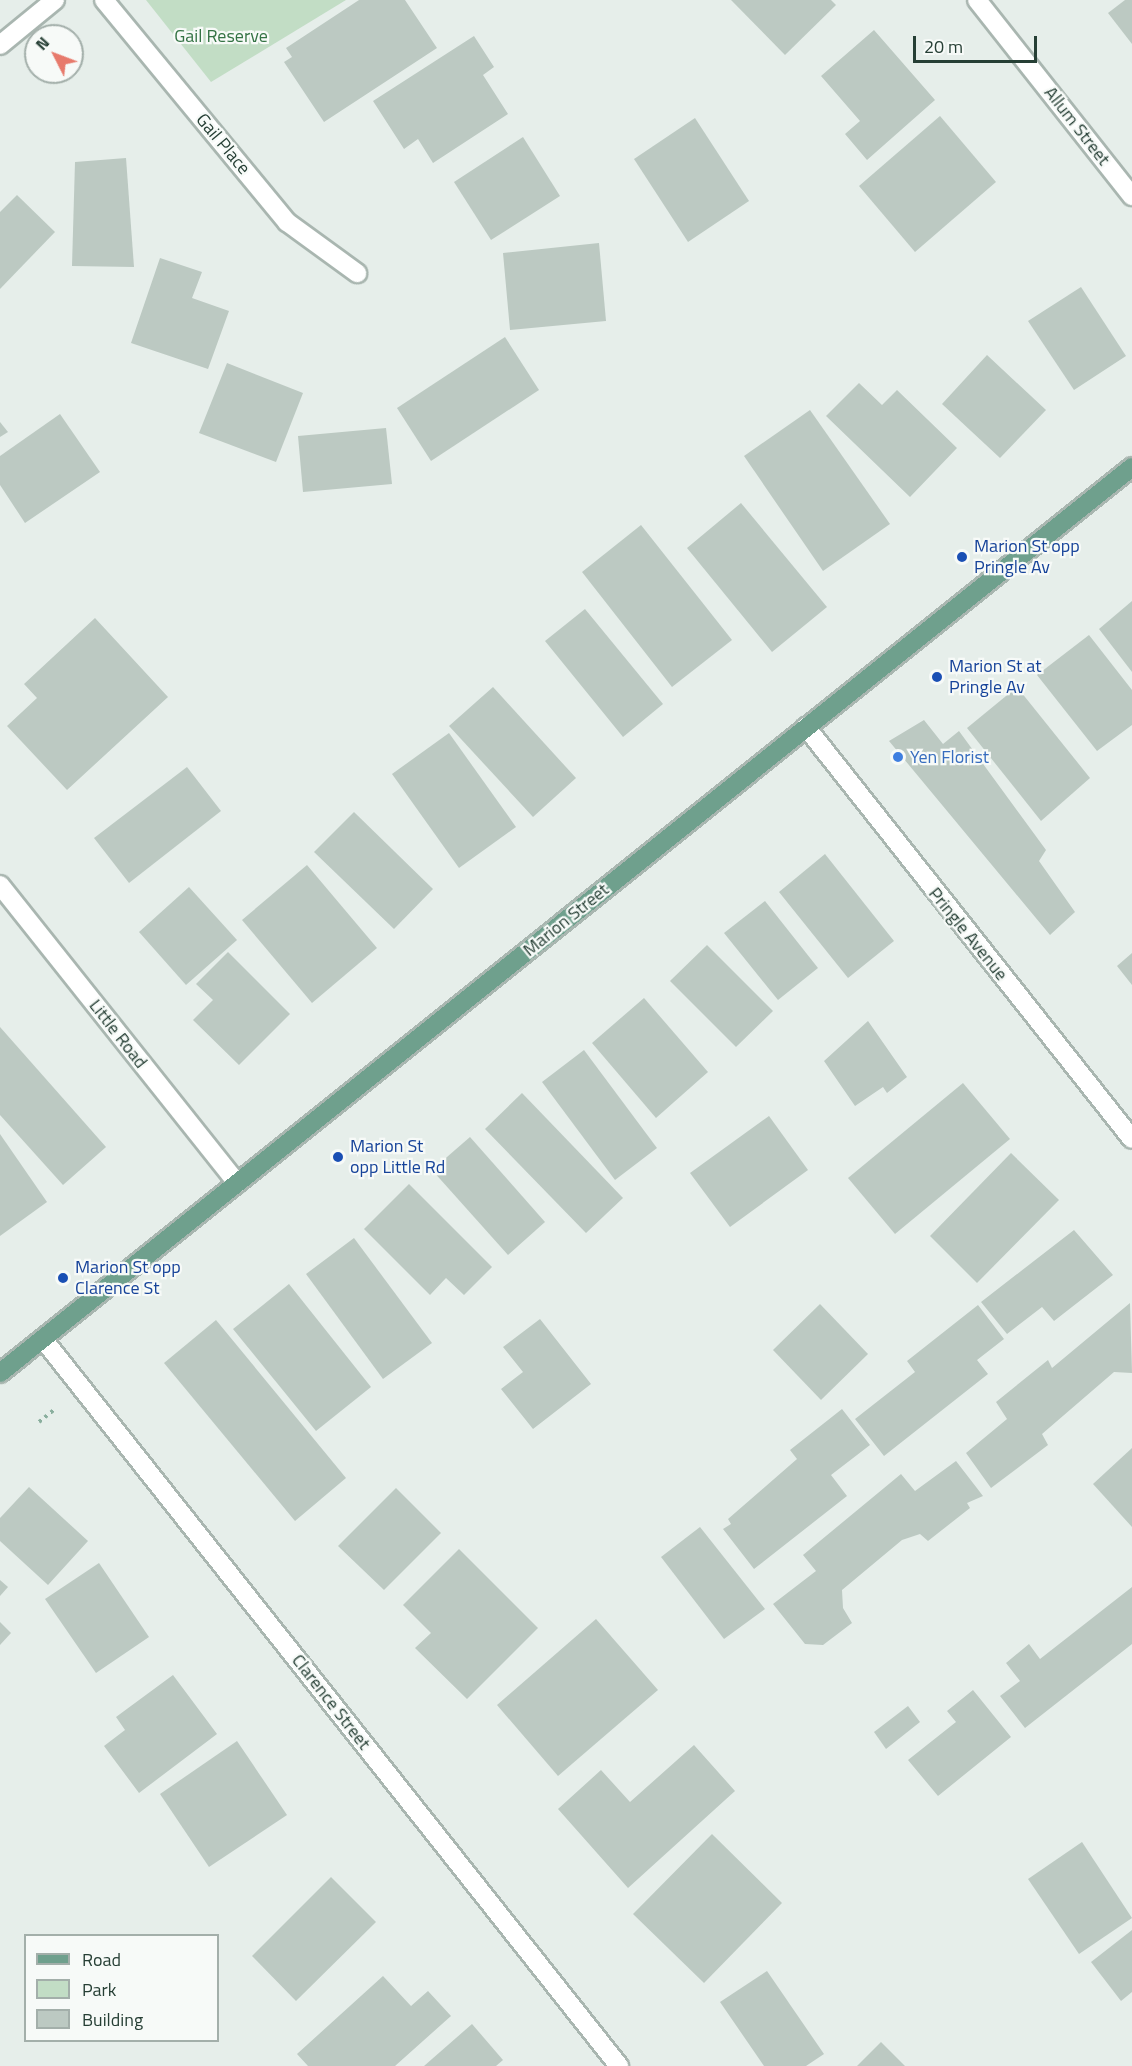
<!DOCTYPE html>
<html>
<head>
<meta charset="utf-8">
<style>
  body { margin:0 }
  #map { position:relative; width:1132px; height:2066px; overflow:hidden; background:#e6eeea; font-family:"Titillium Web",sans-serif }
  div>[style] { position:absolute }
  .green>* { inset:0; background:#c2ddc5 }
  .building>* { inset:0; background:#bcc9c2 }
  .path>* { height:4px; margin-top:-2px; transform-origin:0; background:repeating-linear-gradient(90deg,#8aaf9e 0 3px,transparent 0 7.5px) }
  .roads { filter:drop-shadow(2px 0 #a9b6b0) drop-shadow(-2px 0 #a9b6b0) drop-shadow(0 2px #a9b6b0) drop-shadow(0 -2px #a9b6b0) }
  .minor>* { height:18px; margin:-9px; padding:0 9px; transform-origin:9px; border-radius:9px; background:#fff }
  .major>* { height:18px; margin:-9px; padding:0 9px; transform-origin:9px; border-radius:9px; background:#6fa08d }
  .dots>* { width:16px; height:16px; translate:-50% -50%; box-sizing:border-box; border:3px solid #f7faf8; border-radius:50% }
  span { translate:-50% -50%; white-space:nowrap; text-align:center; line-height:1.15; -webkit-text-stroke:4.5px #f7faf8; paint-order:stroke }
  .park-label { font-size:18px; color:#347344 }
  .street-label { font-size:18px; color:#263f35 }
  .transit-label { font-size:18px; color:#164399 }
  .left { translate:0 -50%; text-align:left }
  .shop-label { font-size:18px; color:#366cbe }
  .legend { position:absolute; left:24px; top:1934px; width:195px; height:108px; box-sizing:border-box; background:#f7faf8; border:2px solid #a3afaa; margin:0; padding:8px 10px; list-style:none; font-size:18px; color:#263f35 }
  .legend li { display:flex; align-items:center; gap:12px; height:30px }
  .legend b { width:30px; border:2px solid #a3afaa }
  .north { position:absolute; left:24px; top:24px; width:60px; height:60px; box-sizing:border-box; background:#f7faf8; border:2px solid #a3afaa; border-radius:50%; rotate:312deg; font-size:16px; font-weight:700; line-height:24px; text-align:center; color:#263f35 }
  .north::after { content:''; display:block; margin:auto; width:21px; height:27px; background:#e77a6c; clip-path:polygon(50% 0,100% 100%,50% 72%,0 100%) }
  .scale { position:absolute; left:913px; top:36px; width:124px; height:27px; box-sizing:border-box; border:3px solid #263f35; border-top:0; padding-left:8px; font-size:18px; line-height:21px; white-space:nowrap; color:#263f35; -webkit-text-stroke:4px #f7faf8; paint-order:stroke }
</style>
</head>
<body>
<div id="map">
  <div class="green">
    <div style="clip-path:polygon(146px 0,346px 0,211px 82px)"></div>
  </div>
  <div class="building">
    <div style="clip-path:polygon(359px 0,405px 0,437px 48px,324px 122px,284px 62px,292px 57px,286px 48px)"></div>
    <div style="clip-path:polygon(731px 0,831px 0,836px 5px,785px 55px)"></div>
    <div style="clip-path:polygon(1125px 0,1132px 0,1132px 44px,1108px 13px)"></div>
    <div style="clip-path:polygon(874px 30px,935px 100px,867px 160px,845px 134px,860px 121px,821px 76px)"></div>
    <div style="clip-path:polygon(474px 36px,494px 67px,483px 75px,508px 114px,433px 163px,418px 139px,404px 149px,373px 101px)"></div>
    <div style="clip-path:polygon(940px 116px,996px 182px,915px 252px,859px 186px)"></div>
    <div style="clip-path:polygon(695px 118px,749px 201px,688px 242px,634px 159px)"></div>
    <div style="clip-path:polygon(523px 137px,560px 196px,491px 240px,454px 182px)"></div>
    <div style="clip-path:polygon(126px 158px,134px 267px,72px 266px,75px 162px)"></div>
    <div style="clip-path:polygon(17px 195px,55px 232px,0 289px,0 212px)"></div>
    <div style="clip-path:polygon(599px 243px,606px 321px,510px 330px,503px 253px)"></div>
    <div style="clip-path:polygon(160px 258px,202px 272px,192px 298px,229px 311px,208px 369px,131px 343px)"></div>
    <div style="clip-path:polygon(1081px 287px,1126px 356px,1074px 390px,1028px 321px)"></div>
    <div style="clip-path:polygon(505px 337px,539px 390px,431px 461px,397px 408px)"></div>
    <div style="clip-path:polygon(987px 355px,1046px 410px,1000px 458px,942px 404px)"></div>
    <div style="clip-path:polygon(227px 363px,303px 393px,276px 462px,199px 433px)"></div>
    <div style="clip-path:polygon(859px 383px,882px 405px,897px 390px,957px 448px,910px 497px,826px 416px)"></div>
    <div style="clip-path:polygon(810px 410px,890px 524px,823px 571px,744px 456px)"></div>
    <div style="clip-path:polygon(60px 414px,100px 472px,25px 523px,0 485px,0 456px)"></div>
    <div style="clip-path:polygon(0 422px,8px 432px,0 437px)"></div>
    <div style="clip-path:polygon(386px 428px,392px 484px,303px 492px,298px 436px)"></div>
    <div style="clip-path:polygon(741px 503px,827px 607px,772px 652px,687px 548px)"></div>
    <div style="clip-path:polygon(641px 525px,732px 640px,672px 687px,582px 572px)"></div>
    <div style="clip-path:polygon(1132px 601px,1132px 672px,1099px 629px)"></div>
    <div style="clip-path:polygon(585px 609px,663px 704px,623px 737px,545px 641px)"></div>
    <div style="clip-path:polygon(95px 618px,168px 697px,67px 790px,7px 726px,37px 698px,24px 684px)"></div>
    <div style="clip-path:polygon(1089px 635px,1132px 690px,1132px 725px,1097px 751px,1037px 675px)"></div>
    <div style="clip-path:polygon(493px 687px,576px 778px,533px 817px,449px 726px)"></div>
    <div style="clip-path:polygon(1017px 687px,1090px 778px,1041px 821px,967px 728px)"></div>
    <div style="clip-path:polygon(924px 720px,943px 744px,959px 731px,1046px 850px,1039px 861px,1075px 912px,1050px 935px,889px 741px)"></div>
    <div style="clip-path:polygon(449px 733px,516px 827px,459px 868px,392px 774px)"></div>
    <div style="clip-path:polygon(187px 767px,221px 811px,129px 883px,94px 838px)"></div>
    <div style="clip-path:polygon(354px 812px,433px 889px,394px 929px,314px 852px)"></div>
    <div style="clip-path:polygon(825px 854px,894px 941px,848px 978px,779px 892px)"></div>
    <div style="clip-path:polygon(307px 865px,377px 948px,312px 1003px,242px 920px)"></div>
    <div style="clip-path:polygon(189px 887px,237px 940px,186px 985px,139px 932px)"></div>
    <div style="clip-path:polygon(765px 901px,818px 968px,778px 1000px,724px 933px)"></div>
    <div style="clip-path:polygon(707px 945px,773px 1011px,736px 1047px,670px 981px)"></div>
    <div style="clip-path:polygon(228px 952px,290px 1014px,239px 1065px,193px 1020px,213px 1000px,196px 984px)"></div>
    <div style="clip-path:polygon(1132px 953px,1132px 985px,1117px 966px)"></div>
    <div style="clip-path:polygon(644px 998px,708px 1072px,656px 1118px,592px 1043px)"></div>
    <div style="clip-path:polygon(868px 1021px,907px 1077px,887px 1093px,883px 1087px,855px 1106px,824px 1061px)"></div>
    <div style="clip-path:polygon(0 1027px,106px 1147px,63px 1185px,0 1115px)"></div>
    <div style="clip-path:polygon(584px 1050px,657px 1148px,615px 1180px,542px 1082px)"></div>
    <div style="clip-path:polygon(963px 1083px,1010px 1139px,895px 1234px,848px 1178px)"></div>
    <div style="clip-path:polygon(522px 1093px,623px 1198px,586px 1233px,485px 1129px)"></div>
    <div style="clip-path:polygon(769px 1116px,808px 1170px,730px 1227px,690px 1173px)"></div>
    <div style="clip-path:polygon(0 1134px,47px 1202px,0 1236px)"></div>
    <div style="clip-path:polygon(470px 1137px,545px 1222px,508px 1255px,432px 1170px)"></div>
    <div style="clip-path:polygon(1011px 1153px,1059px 1200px,977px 1283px,930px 1236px)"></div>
    <div style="clip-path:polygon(409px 1184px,492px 1267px,464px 1295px,446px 1278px,430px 1295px,364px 1229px)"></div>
    <div style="clip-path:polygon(1074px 1230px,1113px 1275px,1054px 1321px,1042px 1307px,1007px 1334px,981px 1302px)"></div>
    <div style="clip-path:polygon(354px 1238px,432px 1343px,383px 1379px,306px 1274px)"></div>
    <div style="clip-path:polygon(289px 1284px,371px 1387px,316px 1431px,233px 1329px)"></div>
    <div style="clip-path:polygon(1130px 1303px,1132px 1373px,1114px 1372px,1042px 1434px,1048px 1445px,991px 1488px,966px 1453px,1007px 1419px,996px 1402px,1048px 1360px,1052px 1368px)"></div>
    <div style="clip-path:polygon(820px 1304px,868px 1354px,821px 1400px,773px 1350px)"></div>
    <div style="clip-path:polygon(978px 1305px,1004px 1339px,977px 1360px,988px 1374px,884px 1456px,855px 1419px,915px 1372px,907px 1361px)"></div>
    <div style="clip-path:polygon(540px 1319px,591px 1384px,533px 1429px,501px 1389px,523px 1372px,503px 1347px)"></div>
    <div style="clip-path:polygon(216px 1320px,346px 1478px,295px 1521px,164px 1363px)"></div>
    <div style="clip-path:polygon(842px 1409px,870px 1445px,831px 1475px,847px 1496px,754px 1569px,723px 1529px,731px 1524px,728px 1519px,797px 1459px,790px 1450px)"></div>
    <div style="clip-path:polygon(1132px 1448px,1132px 1527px,1093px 1484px)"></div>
    <div style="clip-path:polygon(956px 1461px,983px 1496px,967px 1503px,970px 1508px,928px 1541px,920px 1534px,902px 1540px,842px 1590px,843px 1608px,852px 1623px,823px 1645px,805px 1644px,773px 1604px,816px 1571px,803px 1555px,901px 1474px,915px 1491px)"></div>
    <div style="clip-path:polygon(29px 1487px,88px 1541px,48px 1585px,0 1541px,0 1518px)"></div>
    <div style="clip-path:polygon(396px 1488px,441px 1533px,384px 1590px,338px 1546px)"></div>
    <div style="clip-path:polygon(700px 1527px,765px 1609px,724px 1639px,661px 1557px)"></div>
    <div style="clip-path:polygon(459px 1549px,538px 1628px,467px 1699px,415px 1648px,431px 1633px,403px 1605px)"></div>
    <div style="clip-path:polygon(99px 1563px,149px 1637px,96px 1673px,45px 1599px)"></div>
    <div style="clip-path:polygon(0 1580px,8px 1587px,0 1596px)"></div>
    <div style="clip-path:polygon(1132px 1587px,1132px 1644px,1025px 1728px,1000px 1696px,1020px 1681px,1006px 1663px,1029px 1644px,1040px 1659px)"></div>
    <div style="clip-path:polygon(596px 1619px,658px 1690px,558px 1776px,497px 1705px)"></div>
    <div style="clip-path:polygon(0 1622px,11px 1633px,0 1645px)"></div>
    <div style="clip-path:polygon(173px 1675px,217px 1734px,139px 1793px,104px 1746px,125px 1730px,116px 1717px)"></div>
    <div style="clip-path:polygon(973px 1690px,1011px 1737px,938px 1796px,908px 1760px,956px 1722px,947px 1711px)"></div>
    <div style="clip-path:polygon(908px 1706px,920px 1722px,886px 1749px,874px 1732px)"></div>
    <div style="clip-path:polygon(237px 1741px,287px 1815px,209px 1867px,160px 1794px)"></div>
    <div style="clip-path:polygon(694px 1745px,735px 1791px,628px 1888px,558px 1809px,601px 1770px,630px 1802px)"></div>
    <div style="clip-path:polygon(712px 1834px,782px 1903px,704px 1983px,633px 1914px)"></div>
    <div style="clip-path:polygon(1082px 1842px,1132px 1918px,1079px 1954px,1028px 1879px)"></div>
    <div style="clip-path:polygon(331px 1877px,376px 1922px,296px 2001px,252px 1956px)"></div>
    <div style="clip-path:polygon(1132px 1930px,1132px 1992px,1121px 2001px,1091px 1962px)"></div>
    <div style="clip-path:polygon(767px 1971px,824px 2054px,806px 2066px,764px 2066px,720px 2002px)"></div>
    <div style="clip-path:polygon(383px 1976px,411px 2006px,428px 1991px,451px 2016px,395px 2066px,308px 2066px,297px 2054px)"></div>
    <div style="clip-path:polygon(472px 2024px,503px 2060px,496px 2066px,424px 2066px)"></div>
    <div style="clip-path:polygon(881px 2042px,905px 2066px,857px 2066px)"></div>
  </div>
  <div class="path">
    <div style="left:39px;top:1422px;width:21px;rotate:-39deg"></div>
  </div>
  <div class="roads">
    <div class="minor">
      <div style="left:104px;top:0;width:288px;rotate:50.5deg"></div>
      <div style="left:287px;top:222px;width:87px;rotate:36.1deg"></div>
      <div style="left:977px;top:0;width:250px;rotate:51.7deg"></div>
      <div style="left:0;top:45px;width:71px;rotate:-39.3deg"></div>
      <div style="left:806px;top:727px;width:525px;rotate:51.65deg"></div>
      <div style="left:0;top:885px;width:381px;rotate:51.5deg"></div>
      <div style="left:43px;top:1339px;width:928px;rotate:51.61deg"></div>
    </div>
    <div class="major">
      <div style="left:0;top:1373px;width:1450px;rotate:-38.67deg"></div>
    </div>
  </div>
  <div class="dots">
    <div style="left:962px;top:557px;background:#1a4fb4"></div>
    <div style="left:937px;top:677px;background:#1a4fb4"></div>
    <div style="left:898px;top:757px;background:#3f7fe0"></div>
    <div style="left:338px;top:1157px;background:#1a4fb4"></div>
    <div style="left:63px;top:1278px;background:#1a4fb4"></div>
  </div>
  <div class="park-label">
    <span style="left:221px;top:36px">Gail Reserve</span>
  </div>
  <div class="street-label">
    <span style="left:1077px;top:126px;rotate:52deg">Allum Street</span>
    <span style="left:223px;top:144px;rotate:50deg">Gail Place</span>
    <span style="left:566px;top:920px;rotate:-39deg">Marion Street</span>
    <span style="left:968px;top:934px;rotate:51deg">Pringle Avenue</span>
    <span style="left:118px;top:1034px;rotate:52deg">Little Road</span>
    <span style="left:331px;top:1702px;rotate:52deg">Clarence Street</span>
  </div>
  <div class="transit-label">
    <span class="left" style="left:974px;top:557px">Marion St opp<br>Pringle Av</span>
    <span class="left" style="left:949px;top:677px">Marion St at<br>Pringle Av</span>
    <span class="left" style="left:350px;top:1157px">Marion St<br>opp Little Rd</span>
    <span class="left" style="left:75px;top:1278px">Marion St opp<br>Clarence St</span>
  </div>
  <div class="shop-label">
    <span class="left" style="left:910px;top:757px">Yen Florist</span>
  </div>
  <ul class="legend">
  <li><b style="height:8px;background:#6fa08d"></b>Road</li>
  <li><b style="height:16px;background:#c2ddc5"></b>Park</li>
  <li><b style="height:16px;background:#bcc9c2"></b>Building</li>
  </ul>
  <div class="north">N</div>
  <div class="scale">20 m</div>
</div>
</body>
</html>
